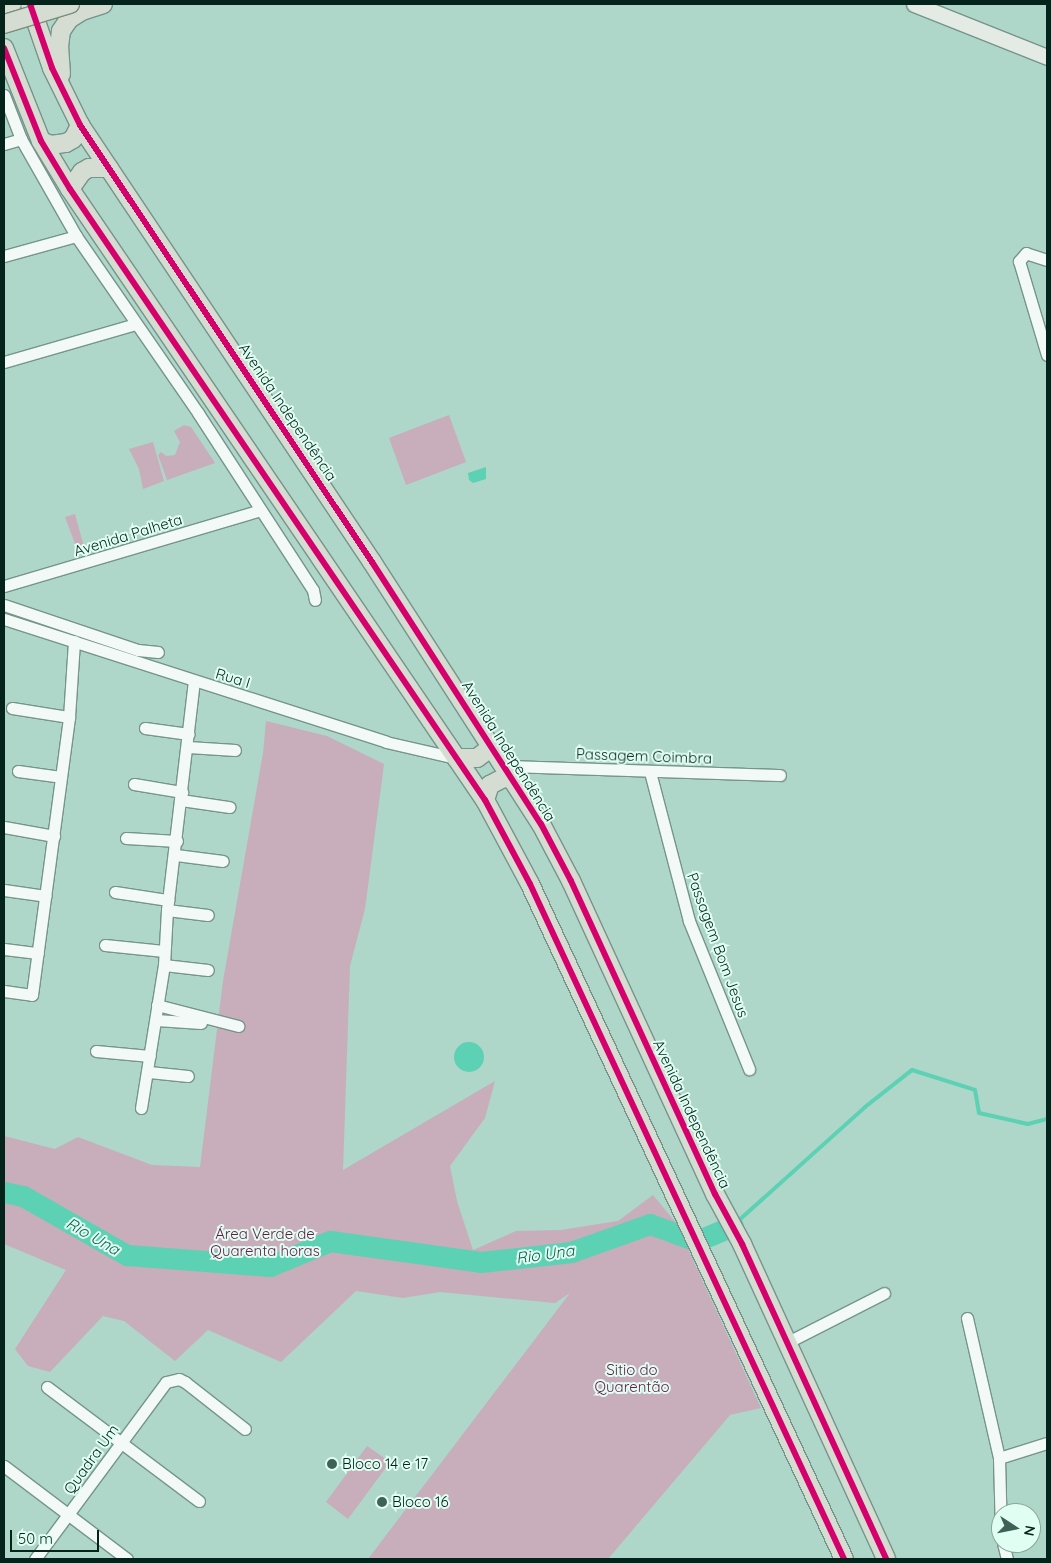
<!DOCTYPE html>
<html>
<head>
<meta charset="utf-8">
<style>
  body { margin:0 }
  #map { position:relative; width:1051px; height:1563px; overflow:hidden; background:#aed6c9; font-family:Quicksand,sans-serif }
  div>[style] { position:absolute }
  .green>* { inset:0; background:#c8adbb }
  .water>* { inset:0; background:#5dd1b3 }
  .round { border-radius:50% }
  .stream>* { height:4px; margin:-2px; padding:0 2px; transform-origin:2px; border-radius:2px; background:#5dd1b3 }
  .river>* { height:21px; margin:-10.5px; padding:0 10.5px; transform-origin:10.5px; border-radius:10.5px; background:#5dd1b3 }
  .roads { filter:drop-shadow(1px 0 #75958b) drop-shadow(-1px 0 #75958b) drop-shadow(0 1px #75958b) drop-shadow(0 -1px #75958b) }
  .minor>* { height:11px; margin:-5.5px; padding:0 5.5px; transform-origin:5.5px; border-radius:5.5px; background:#f3f9f7 }
  .secondary>* { height:15px; margin:-7.5px; padding:0 7.5px; transform-origin:7.5px; border-radius:7.5px; background:#e4eae4 }
  .primary>* { height:18px; margin:-9px; padding:0 9px; transform-origin:9px; border-radius:9px; background:#d5dcd2 }
  .bridges { filter:drop-shadow(1px 0 #7a8e7b) drop-shadow(-1px 0 #7a8e7b) drop-shadow(0 1px #7a8e7b) drop-shadow(0 -1px #7a8e7b) }
  .primary-bridge>* { height:18px; margin:-9px; padding:0 9px; transform-origin:9px; border-radius:9px; background:#d5dcd2 }
  .cycleway>* { height:6px; margin:-3px; padding:0 3px; transform-origin:3px; border-radius:3px; background:#d6006c }
  .dots>* { width:14px; height:14px; translate:-50% -50%; box-sizing:border-box; border:2px solid #e1fef3; border-radius:50% }
  span { translate:-50% -50%; white-space:nowrap; text-align:center; line-height:1.15; -webkit-text-stroke:4px #e1fef3; paint-order:stroke }
  .street-label { font-size:15px; color:#04231b }
  .park-label { font-size:15px; color:#671943 }
  .poi-label { font-size:15px; color:#04231b }
  .left { translate:0 -50%; text-align:left }
  .water-label { font-size:16px; color:#0e5e4b; font-style:italic }
  .frame { position:absolute; inset:0; border:5px solid #04231b; pointer-events:none }
  .north { position:absolute; left:991px; top:1503px; width:50px; height:50px; box-sizing:border-box; background:#e1fef3; border:1px solid #89a69d; border-radius:50%; rotate:101deg; font-size:14px; font-weight:700; line-height:20px; text-align:center; color:#04231b }
  .north::after { content:''; display:block; margin:auto; width:18px; height:22px; background:#3f6258; clip-path:polygon(50% 0,100% 100%,50% 72%,0 100%) }
  .scale { position:absolute; left:10px; top:1530px; width:89px; height:22px; box-sizing:border-box; border:2px solid #04231b; border-top:0; padding-left:6px; font-size:15px; line-height:18px; white-space:nowrap; color:#04231b; -webkit-text-stroke:4px #e1fef3; paint-order:stroke }
</style>
</head>
<body>
<div id="map">
  <div class="green">
    <div style="clip-path:polygon(449px 415px,466px 462px,406px 485px,389px 438px)"></div>
    <div style="clip-path:polygon(184px 425px,191px 427px,215px 463px,167px 480px,158px 455px,161px 452px,166px 456px,175px 455px,180px 442px,174px 431px)"></div>
    <div style="clip-path:polygon(153px 442px,164px 481px,143px 489px,139px 469px,129px 449px)"></div>
    <div style="clip-path:polygon(75px 514px,84px 547px,77px 549px,65px 517px)"></div>
    <div style="clip-path:polygon(266px 721px,327px 736px,384px 764px,365px 909px,350px 966px,343px 1170px,495px 1081px,485px 1118px,450px 1166px,457px 1201px,473px 1250px,516px 1231px,561px 1230px,618px 1221px,653px 1195px,677px 1224px,659px 1237px,687px 1247px,761px 1408px,730px 1415px,608px 1559px,368px 1559px,570px 1293px,555px 1303px,440px 1292px,403px 1298px,356px 1291px,281px 1362px,208px 1330px,175px 1361px,124px 1321px,103px 1316px,50px 1372px,28px 1366px,15px 1349px,66px 1270px,4px 1244px,4px 1136px,55px 1149px,78px 1137px,152px 1165px,200px 1167px,223px 981px,263px 753px)"></div>
    <div style="clip-path:polygon(367px 1446px,390px 1462px,348px 1519px,326px 1502px)"></div>
  </div>
  <div class="water">
    <div style="clip-path:polygon(486px 467px,486px 479px,473px 483px,469px 480px,468px 473px)"></div>
    <div class="round" style="left:454px;top:1042px;width:30px;height:30px"></div>
  </div>
  <div class="stream">
    <div style="left:737px;top:1222px;width:172px;rotate:-41.9deg"></div>
    <div style="left:865px;top:1107px;width:60px;rotate:-38.2deg"></div>
    <div style="left:912px;top:1070px;width:66px;rotate:17.6deg"></div>
    <div style="left:975px;top:1090px;width:23px;rotate:80deg"></div>
    <div style="left:979px;top:1113px;width:50px;rotate:12.7deg"></div>
    <div style="left:1028px;top:1124px;width:20px;rotate:-15deg"></div>
  </div>
  <div class="river">
    <div style="left:4px;top:1192px;width:19px;rotate:12deg"></div>
    <div style="left:23px;top:1196px;width:120px;rotate:29.6deg"></div>
    <div style="left:127px;top:1255px;width:143px;rotate:4.4deg"></div>
    <div style="left:270px;top:1266px;width:65px;rotate:-22.6deg"></div>
    <div style="left:330px;top:1241px;width:152px;rotate:7.9deg"></div>
    <div style="left:481px;top:1262px;width:91px;rotate:-6.3deg"></div>
    <div style="left:571px;top:1252px;width:84px;rotate:-19.5deg"></div>
    <div style="left:650px;top:1224px;width:50px;rotate:19.9deg"></div>
    <div style="left:697px;top:1241px;width:39px;rotate:-23deg"></div>
  </div>
  <div class="roads">
    <div class="minor">
      <div style="left:4px;top:95px;width:47px;rotate:68.9deg"></div>
      <div style="left:21px;top:139px;width:112px;rotate:60.4deg"></div>
      <div style="left:76px;top:236px;width:215px;rotate:55.4deg"></div>
      <div style="left:198px;top:413px;width:211px;rotate:57deg"></div>
      <div style="left:313px;top:590px;width:10px;rotate:79deg"></div>
      <div style="left:4px;top:144px;width:18px;rotate:-16deg"></div>
      <div style="left:4px;top:256px;width:75px;rotate:-15.5deg"></div>
      <div style="left:1047px;top:260px;width:22px;rotate:-162deg"></div>
      <div style="left:1026px;top:253px;width:11px;rotate:131deg"></div>
      <div style="left:1019px;top:261px;width:98px;rotate:73.4deg"></div>
      <div style="left:4px;top:362px;width:137px;rotate:-16.1deg"></div>
      <div style="left:4px;top:586px;width:267px;rotate:-16.5deg"></div>
      <div style="left:4px;top:605px;width:141px;rotate:18.6deg"></div>
      <div style="left:138px;top:650px;width:20px;rotate:6deg"></div>
      <div style="left:4px;top:619px;width:401px;rotate:17.8deg"></div>
      <div style="left:386px;top:742px;width:72px;rotate:12.9deg"></div>
      <div style="left:12px;top:708px;width:58px;rotate:9deg"></div>
      <div style="left:145px;top:728px;width:44px;rotate:7.8deg"></div>
      <div style="left:188px;top:747px;width:47px;rotate:3.7deg"></div>
      <div style="left:507px;top:766px;width:273px;rotate:1.9deg"></div>
      <div style="left:18px;top:771px;width:43px;rotate:7.9deg"></div>
      <div style="left:650px;top:772px;width:154px;rotate:75.3deg"></div>
      <div style="left:689px;top:921px;width:160px;rotate:67.9deg"></div>
      <div style="left:134px;top:784px;width:49px;rotate:9.5deg"></div>
      <div style="left:181px;top:800px;width:49px;rotate:8.3deg"></div>
      <div style="left:4px;top:827px;width:51px;rotate:10.2deg"></div>
      <div style="left:126px;top:838px;width:51px;rotate:3.4deg"></div>
      <div style="left:176px;top:855px;width:47px;rotate:7.3deg"></div>
      <div style="left:4px;top:890px;width:42px;rotate:8.1deg"></div>
      <div style="left:115px;top:892px;width:54px;rotate:8.6deg"></div>
      <div style="left:167px;top:910px;width:41px;rotate:7deg"></div>
      <div style="left:105px;top:945px;width:59px;rotate:5.8deg"></div>
      <div style="left:4px;top:949px;width:34px;rotate:7deg"></div>
      <div style="left:164px;top:965px;width:44px;rotate:6.5deg"></div>
      <div style="left:4px;top:991px;width:28px;rotate:8deg"></div>
      <div style="left:32px;top:995px;width:280px;rotate:-82.4deg"></div>
      <div style="left:69px;top:717px;width:76px;rotate:-86.2deg"></div>
      <div style="left:157px;top:1005px;width:84px;rotate:14.5deg"></div>
      <div style="left:156px;top:1020px;width:45px;rotate:3.8deg"></div>
      <div style="left:96px;top:1051px;width:54px;rotate:5.3deg"></div>
      <div style="left:149px;top:1072px;width:39px;rotate:6deg"></div>
      <div style="left:141px;top:1108px;width:145px;rotate:-80.9deg"></div>
      <div style="left:164px;top:965px;width:55px;rotate:-86.9deg"></div>
      <div style="left:167px;top:910px;width:231px;rotate:-83.3deg"></div>
      <div style="left:967px;top:1318px;width:144px;rotate:77.1deg"></div>
      <div style="left:999px;top:1458px;width:74px;rotate:88.5deg"></div>
      <div style="left:786px;top:1343px;width:110px;rotate:-27deg"></div>
      <div style="left:47px;top:1387px;width:190px;rotate:36.9deg"></div>
      <div style="left:999px;top:1458px;width:50px;rotate:-17.4deg"></div>
      <div style="left:4px;top:1466px;width:154px;rotate:37.1deg"></div>
      <div style="left:1003px;top:1543px;width:16px;rotate:76deg"></div>
      <div style="left:35px;top:1559px;width:220px;rotate:-53.5deg"></div>
      <div style="left:166px;top:1382px;width:13px;rotate:-13deg"></div>
      <div style="left:179px;top:1379px;width:7px;rotate:27deg"></div>
      <div style="left:185px;top:1382px;width:76px;rotate:38.1deg"></div>
    </div>
    <div class="secondary">
      <div style="left:914px;top:4px;width:143px;rotate:21.7deg"></div>
    </div>
    <div class="primary">
      <div style="left:30px;top:4px;width:68px;rotate:71deg"></div>
      <div style="left:52px;top:68px;width:64px;rotate:63.8deg"></div>
      <div style="left:80px;top:125px;width:526px;rotate:56.25deg"></div>
      <div style="left:372px;top:562px;width:312px;rotate:57.2deg"></div>
      <div style="left:541px;top:824px;width:64px;rotate:62.2deg"></div>
      <div style="left:571px;top:881px;width:345px;rotate:65.3deg"></div>
      <div style="left:715px;top:1194px;width:57px;rotate:61.6deg"></div>
      <div style="left:742px;top:1244px;width:346px;rotate:65.4deg"></div>
      <div style="left:4px;top:6px;width:8px;rotate:-14deg"></div>
      <div style="left:4px;top:48px;width:100px;rotate:68.3deg"></div>
      <div style="left:41px;top:141px;width:56px;rotate:58.9deg"></div>
      <div style="left:70px;top:189px;width:739px;rotate:55.82deg"></div>
      <div style="left:485px;top:800px;width:95px;rotate:61.8deg"></div>
      <div style="left:530px;top:884px;width:744px;rotate:65.05deg"></div>
      <div style="left:61px;top:74px;width:27px;rotate:-94deg"></div>
      <div style="left:59px;top:47px;width:16px;rotate:-83deg"></div>
      <div style="left:61px;top:31px;width:14px;rotate:-56deg"></div>
      <div style="left:69px;top:19px;width:15px;rotate:-32deg"></div>
      <div style="left:82px;top:11px;width:22px;rotate:-18deg"></div>
      <div style="left:41px;top:141px;width:11px;rotate:22deg"></div>
      <div style="left:51px;top:145px;width:15px;rotate:-8deg"></div>
      <div style="left:66px;top:143px;width:8px;rotate:-30deg"></div>
      <div style="left:73px;top:139px;width:16px;rotate:-63deg"></div>
      <div style="left:70px;top:189px;width:21px;rotate:-55deg"></div>
      <div style="left:82px;top:172px;width:8px;rotate:-30deg"></div>
      <div style="left:89px;top:168px;width:20px"></div>
      <div style="left:456px;top:758px;width:21px"></div>
      <div style="left:477px;top:758px;width:20px;rotate:-37deg"></div>
      <div style="left:485px;top:800px;width:16px;rotate:-72deg"></div>
      <div style="left:490px;top:785px;width:15px;rotate:-28deg"></div>
      <div style="left:503px;top:778px;width:12px;rotate:5deg"></div>
    </div>
  </div>
  <div class="bridges">
    <div class="primary-bridge">
      <div style="left:4px;top:24px;width:69px;rotate:-16.9deg"></div>
    </div>
  </div>
  <div class="cycleway">
    <div style="left:30px;top:4px;width:68px;rotate:71deg"></div>
    <div style="left:52px;top:68px;width:64px;rotate:63.8deg"></div>
    <div style="left:80px;top:125px;width:526px;rotate:56.25deg"></div>
    <div style="left:372px;top:562px;width:312px;rotate:57.2deg"></div>
    <div style="left:541px;top:824px;width:64px;rotate:62.2deg"></div>
    <div style="left:571px;top:881px;width:345px;rotate:65.3deg"></div>
    <div style="left:715px;top:1194px;width:57px;rotate:61.6deg"></div>
    <div style="left:742px;top:1244px;width:346px;rotate:65.4deg"></div>
    <div style="left:4px;top:48px;width:100px;rotate:68.3deg"></div>
    <div style="left:41px;top:141px;width:56px;rotate:58.9deg"></div>
    <div style="left:70px;top:189px;width:739px;rotate:55.82deg"></div>
    <div style="left:485px;top:800px;width:95px;rotate:61.8deg"></div>
    <div style="left:530px;top:884px;width:744px;rotate:65.05deg"></div>
  </div>
  <div class="dots">
    <div style="left:332px;top:1464px;background:#3f6258"></div>
    <div style="left:382px;top:1502px;background:#3f6258"></div>
  </div>
  <div class="street-label">
    <span style="left:288px;top:412px;rotate:56deg">Avenida Independência</span>
    <span style="left:128px;top:535px;rotate:-17deg">Avenida Palheta</span>
    <span style="left:233px;top:678px;rotate:17deg">Rua I</span>
    <span style="left:509px;top:751px;rotate:58deg">Avenida Independência</span>
    <span style="left:644px;top:756px;rotate:2deg">Passagem Coimbra</span>
    <span style="left:718px;top:945px;rotate:70deg">Passagem Bom Jesus</span>
    <span style="left:692px;top:1114px;rotate:65deg">Avenida Independência</span>
    <span style="left:91px;top:1459px;rotate:-54deg">Quadra Um</span>
  </div>
  <div class="park-label">
    <span style="left:265px;top:1242px">Área Verde de<br>Quarenta horas</span>
    <span style="left:632px;top:1378px">Sitio do<br>Quarentão</span>
  </div>
  <div class="poi-label">
    <span class="left" style="left:342px;top:1464px">Bloco 14 e 17</span>
    <span class="left" style="left:392px;top:1502px">Bloco 16</span>
  </div>
  <div class="water-label">
    <span style="left:93px;top:1236px;rotate:30deg">Rio Una</span>
    <span style="left:545px;top:1254px;rotate:-8deg">Rio Una</span>
  </div>
  <div class="frame"></div>
  <div class="north">N</div>
  <div class="scale">50 m</div>
</div>
</body>
</html>
